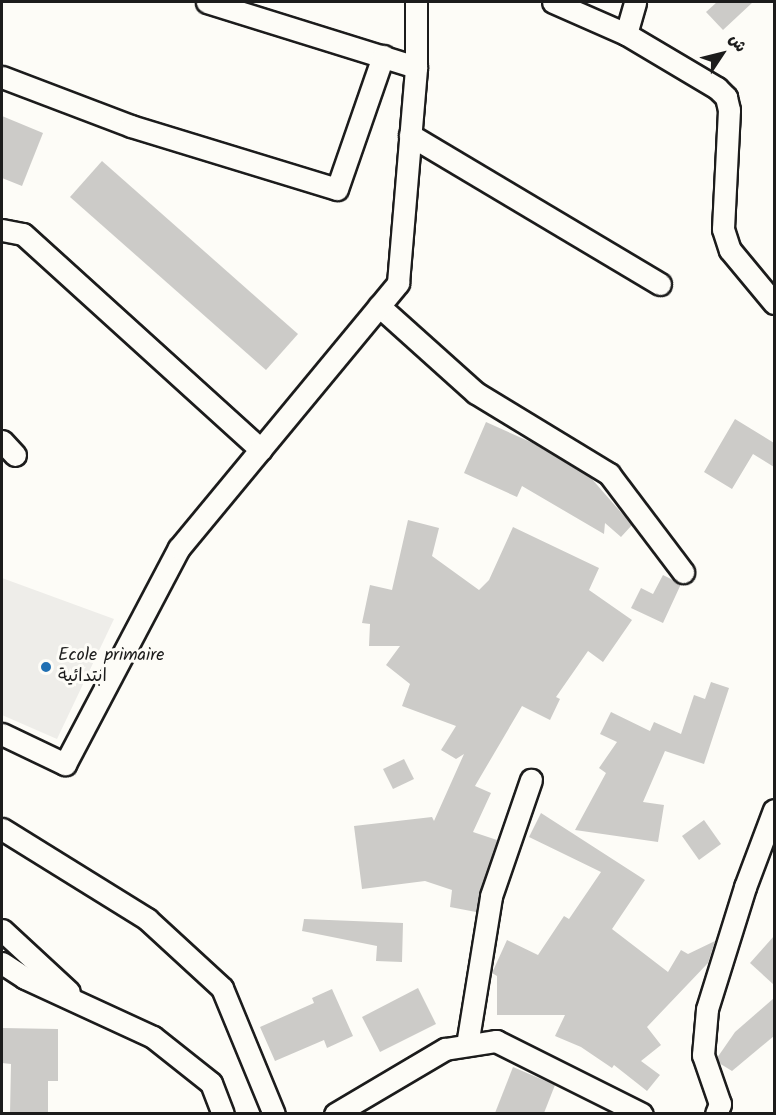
<!DOCTYPE html>
<html>
<head>
<meta charset="utf-8">
<style>
  body { margin:0 }
  #map { position:relative; width:776px; height:1115px; overflow:hidden; background:#fdfcf7; font-family:Kalam,"Playpen Sans Arabic",sans-serif }
  div>[style] { position:absolute }
  .built>* { inset:0; background:#eeede9 }
  .building>* { inset:0; background:#cccbc8 }
  .roads { filter:drop-shadow(2px 0 #1c1c1c) drop-shadow(-2px 0 #1c1c1c) drop-shadow(0 2px #1c1c1c) drop-shadow(0 -2px #1c1c1c) }
  .minor>* { height:21px; margin:-10.5px; padding:0 10.5px; transform-origin:10.5px; border-radius:10.5px; background:#fdfcf7 }
  .dots>* { width:16px; height:16px; translate:-50% -50%; box-sizing:border-box; border:3px solid #fdfcf7; border-radius:50% }
  span { translate:-50% -50%; white-space:nowrap; text-align:center; line-height:1.15; -webkit-text-stroke:6px #fdfcf7; paint-order:stroke }
  .poi-label { font-size:18px; color:#1c1c1c }
  .left { translate:0 -50%; text-align:left }
  .frame { position:absolute; inset:0; border:3px solid #1c1c1c; pointer-events:none }
  .north { position:absolute; left:692px; top:24px; width:60px; height:60px; -webkit-text-stroke:4px #fdfcf7; paint-order:stroke; rotate:55deg; font-size:16px; font-weight:700; line-height:24px; text-align:center; color:#1c1c1c }
  .north::after { content:''; display:block; margin:auto; width:21px; height:27px; background:#1c1c1c; clip-path:polygon(50% 0,100% 100%,50% 72%,0 100%) }
</style>
</head>
<body>
<div id="map">
  <div class="built">
    <div style="clip-path:polygon(2px 578px,114px 619px,57px 739px,2px 715px)"></div>
  </div>
  <div class="building">
    <div style="clip-path:polygon(717px 2px,753px 2px,723px 30px,706px 12px)"></div>
    <div style="clip-path:polygon(2px 116px,43px 133px,22px 186px,2px 178px)"></div>
    <div style="clip-path:polygon(102px 161px,298px 334px,266px 370px,70px 197px)"></div>
    <div style="clip-path:polygon(735px 419px,774px 443px,774px 467px,753px 454px,732px 489px,704px 472px)"></div>
    <div style="clip-path:polygon(486px 422px,535px 444px,591px 478px,632px 525px,621px 537px,605px 523px,604px 534px,522px 486px,517px 497px,464px 473px)"></div>
    <div style="clip-path:polygon(408px 520px,439px 528px,432px 556px,479px 590px,489px 580px,513px 527px,599px 568px,589px 590px,632px 620px,603px 662px,588px 651px,556px 697px,560px 699px,550px 720px,522px 706px,475px 786px,491px 793px,473px 832px,497px 840px,476px 912px,450px 907px,452px 890px,425px 881px,362px 889px,354px 826px,432px 817px,434px 821px,464px 754px,456px 759px,441px 750px,456px 726px,402px 706px,410px 684px,386px 665px,400px 646px,369px 646px,370px 624px,362px 623px,370px 585px,392px 590px)"></div>
    <div style="clip-path:polygon(663px 575px,681px 584px,663px 623px,631px 608px,641px 588px,653px 594px)"></div>
    <div style="clip-path:polygon(711px 682px,729px 688px,704px 764px,665px 751px,643px 802px,664px 805px,658px 842px,575px 830px,606px 773px,599px 768px,617px 742px,600px 734px,611px 712px,650px 731px,654px 722px,681px 734px,694px 695px,705px 699px)"></div>
    <div style="clip-path:polygon(404px 759px,414px 779px,393px 789px,383px 769px)"></div>
    <div style="clip-path:polygon(541px 813px,645px 880px,612px 929px,668px 972px,681px 950px,688px 954px,715px 941px,708px 963px,647px 1027px,661px 1045px,641px 1061px,660px 1075px,647px 1091px,614px 1065px,612px 1068px,581px 1047px,555px 1036px,565px 1015px,497px 1015px,497px 976px,492px 973px,507px 940px,538px 955px,564px 916px,569px 919px,601px 872px,529px 837px)"></div>
    <div style="clip-path:polygon(704px 820px,721px 844px,699px 860px,682px 836px)"></div>
    <div style="clip-path:polygon(304px 919px,403px 923px,402px 962px,376px 961px,377px 946px,302px 931px)"></div>
    <div style="clip-path:polygon(774px 936px,774px 985px,750px 963px)"></div>
    <div style="clip-path:polygon(418px 988px,436px 1024px,380px 1052px,362px 1017px)"></div>
    <div style="clip-path:polygon(332px 989px,353px 1036px,327px 1048px,324px 1040px,275px 1061px,260px 1027px,314px 1003px,312px 998px)"></div>
    <div style="clip-path:polygon(774px 998px,774px 1036px,732px 1071px,719px 1063px,717px 1058px,735px 1032px)"></div>
    <div style="clip-path:polygon(2px 1028px,58px 1029px,58px 1081px,48px 1081px,48px 1113px,10px 1113px,11px 1064px,2px 1063px)"></div>
    <div style="clip-path:polygon(513px 1067px,555px 1085px,544px 1113px,495px 1113px)"></div>
  </div>
  <div class="roads">
    <div class="minor">
      <div style="left:207px;top:2px;width:219px;rotate:17.3deg"></div>
      <div style="left:553px;top:2px;width:80px;rotate:23.7deg"></div>
      <div style="left:626px;top:34px;width:106px;rotate:30.7deg"></div>
      <div style="left:717px;top:88px;width:13px;rotate:45deg"></div>
      <div style="left:726px;top:97px;width:13px;rotate:77deg"></div>
      <div style="left:729px;top:110px;width:119px;rotate:92.9deg"></div>
      <div style="left:723px;top:229px;width:22px;rotate:72deg"></div>
      <div style="left:730px;top:250px;width:69px;rotate:50.3deg"></div>
      <div style="left:626px;top:34px;width:33px;rotate:-74deg"></div>
      <div style="left:2px;top:77px;width:138px;rotate:20.8deg"></div>
      <div style="left:131px;top:126px;width:215px;rotate:17deg"></div>
      <div style="left:337px;top:189px;width:141px;rotate:-70.9deg"></div>
      <div style="left:410px;top:135px;width:291px;rotate:30.8deg"></div>
      <div style="left:2px;top:230px;width:21px;rotate:11deg"></div>
      <div style="left:23px;top:234px;width:321px;rotate:42.2deg"></div>
      <div style="left:379px;top:306px;width:130px;rotate:41.9deg"></div>
      <div style="left:476px;top:393px;width:156px;rotate:31.3deg"></div>
      <div style="left:609px;top:474px;width:123px;rotate:52.9deg"></div>
      <div style="left:2px;top:441px;width:19px;rotate:47deg"></div>
      <div style="left:2px;top:734px;width:70px;rotate:25.5deg"></div>
      <div style="left:65px;top:764px;width:244px;rotate:-62.2deg"></div>
      <div style="left:179px;top:548px;width:344px;rotate:-50.4deg"></div>
      <div style="left:398px;top:283px;width:217px;rotate:-85.2deg"></div>
      <div style="left:416px;top:67px;width:65px;rotate:-90deg"></div>
      <div style="left:2px;top:829px;width:171px;rotate:31.8deg"></div>
      <div style="left:147px;top:919px;width:102px;rotate:42.6deg"></div>
      <div style="left:222px;top:988px;width:136px;rotate:67.6deg"></div>
      <div style="left:2px;top:930px;width:91px;rotate:42.8deg"></div>
      <div style="left:2px;top:963px;width:27px;rotate:33deg"></div>
      <div style="left:25px;top:978px;width:141px;rotate:24.7deg"></div>
      <div style="left:153px;top:1037px;width:74px;rotate:38.4deg"></div>
      <div style="left:211px;top:1083px;width:33px;rotate:69deg"></div>
      <div style="left:467px;top:1045px;width:151px;rotate:-80.8deg"></div>
      <div style="left:491px;top:896px;width:123px;rotate:-71deg"></div>
      <div style="left:335px;top:1114px;width:128px;rotate:-30.6deg"></div>
      <div style="left:445px;top:1049px;width:52px;rotate:-8.9deg"></div>
      <div style="left:496px;top:1041px;width:163px;rotate:26.6deg"></div>
      <div style="left:716px;top:1114px;width:11px;rotate:-68deg"></div>
      <div style="left:720px;top:1104px;width:52px;rotate:-109.1deg"></div>
      <div style="left:703px;top:1055px;width:46px;rotate:-85deg"></div>
      <div style="left:707px;top:1009px;width:128px;rotate:-72.7deg"></div>
      <div style="left:745px;top:887px;width:82px;rotate:-69.4deg"></div>
    </div>
  </div>
  <div class="dots">
    <div style="left:46px;top:667px;background:#1f6fb2"></div>
  </div>
  <div class="poi-label">
    <span class="left" style="left:58px;top:667px">Ecole primaire<br>ابتدائية</span>
  </div>
  <div class="frame"></div>
  <div class="north">ش</div>
</div>
</body>
</html>
